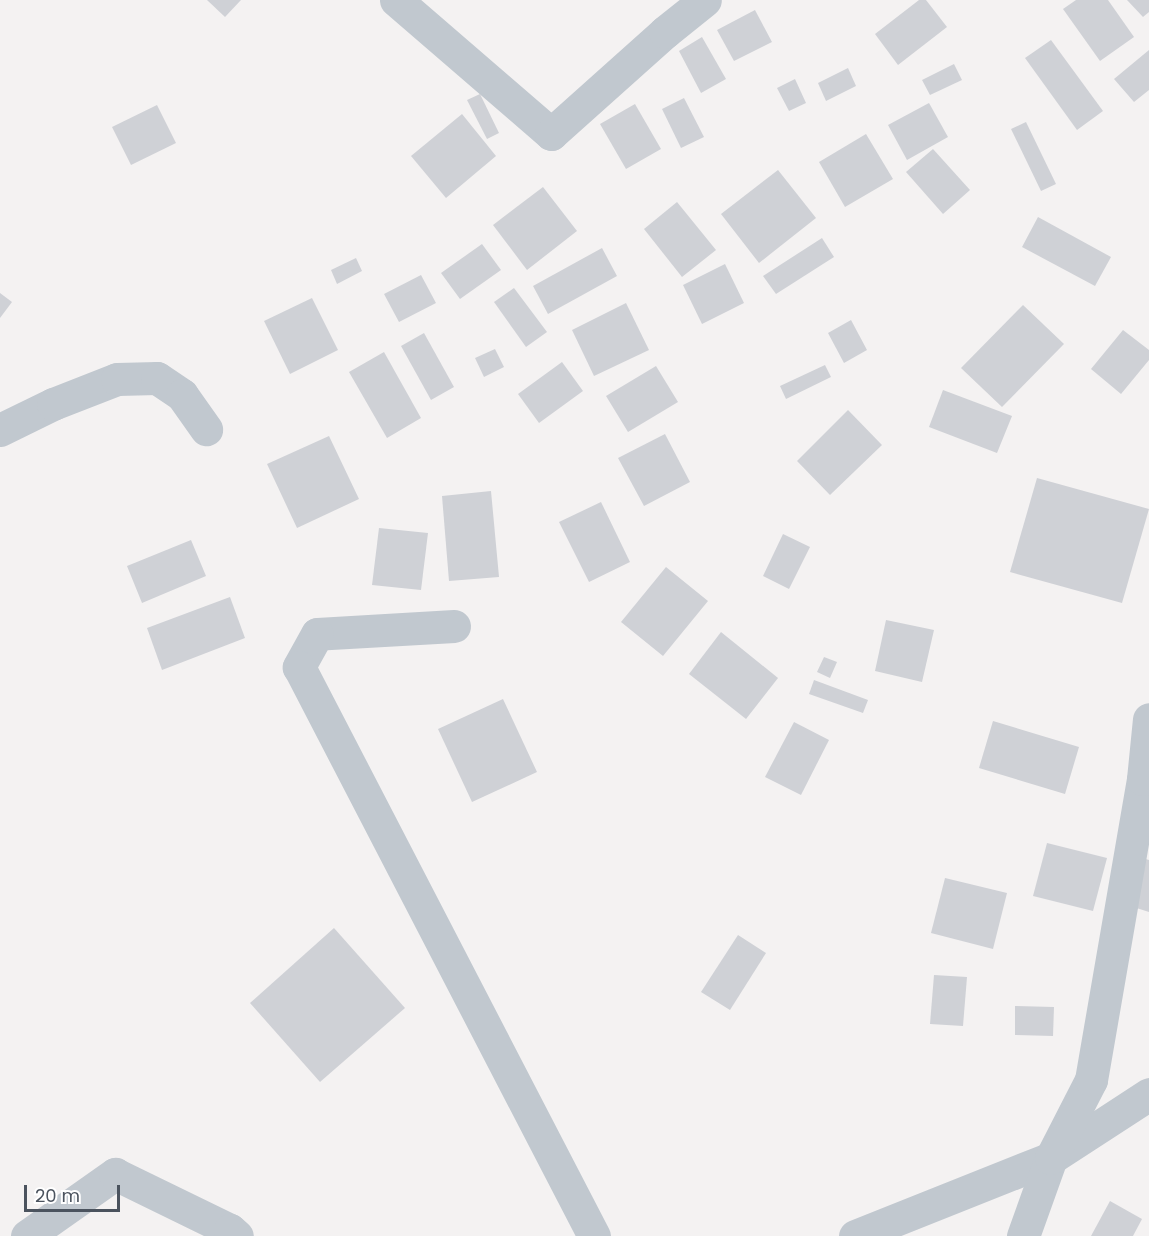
<!DOCTYPE html>
<html>
<head>
<meta charset="utf-8">
<style>
  body { margin:0 }
  #map { position:relative; width:1149px; height:1236px; overflow:hidden; background:#f4f2f2; font-family:Poppins,sans-serif }
  div>[style] { position:absolute }
  .building>* { inset:0; background:#cfd1d6 }
  .street>* { height:33px; margin:-16.5px; padding:0 16.5px; transform-origin:16.5px; border-radius:16.5px; background:#c1c8cf }
  span { translate:-50% -50%; white-space:nowrap; text-align:center; line-height:1.15; -webkit-text-stroke:4.5px #fff; paint-order:stroke }
  .scale { position:absolute; left:24px; top:1185px; width:96px; height:27px; box-sizing:border-box; border:3px solid #4b535e; border-top:0; padding-left:8px; font-size:18px; line-height:21px; white-space:nowrap; color:#4b535e; -webkit-text-stroke:4px #fff; paint-order:stroke }
</style>
</head>
<body>
<div id="map">
  <div class="building">
    <div style="clip-path:polygon(207px 0,241px 0,225px 17px)"></div>
    <div style="clip-path:polygon(919px 0,926px 0,947px 27px,898px 65px,875px 34px)"></div>
    <div style="clip-path:polygon(1076px 0,1108px 0,1134px 37px,1100px 61px,1063px 9px)"></div>
    <div style="clip-path:polygon(1127px 0,1149px 0,1149px 12px,1143px 17px)"></div>
    <div style="clip-path:polygon(755px 10px,772px 42px,734px 61px,717px 30px)"></div>
    <div style="clip-path:polygon(702px 37px,726px 79px,701px 93px,679px 51px)"></div>
    <div style="clip-path:polygon(1051px 40px,1103px 111px,1077px 130px,1025px 58px)"></div>
    <div style="clip-path:polygon(1149px 50px,1149px 90px,1134px 102px,1114px 79px)"></div>
    <div style="clip-path:polygon(954px 64px,962px 80px,930px 95px,922px 80px)"></div>
    <div style="clip-path:polygon(848px 68px,856px 86px,826px 101px,818px 83px)"></div>
    <div style="clip-path:polygon(795px 79px,806px 103px,789px 111px,777px 88px)"></div>
    <div style="clip-path:polygon(480px 94px,499px 133px,487px 139px,467px 100px)"></div>
    <div style="clip-path:polygon(684px 98px,704px 137px,681px 148px,662px 109px)"></div>
    <div style="clip-path:polygon(929px 103px,948px 137px,907px 160px,888px 125px)"></div>
    <div style="clip-path:polygon(635px 104px,661px 149px,626px 169px,600px 124px)"></div>
    <div style="clip-path:polygon(157px 105px,176px 143px,131px 165px,112px 127px)"></div>
    <div style="clip-path:polygon(462px 114px,496px 156px,446px 198px,411px 156px)"></div>
    <div style="clip-path:polygon(1026px 122px,1056px 184px,1041px 191px,1011px 129px)"></div>
    <div style="clip-path:polygon(866px 134px,893px 179px,845px 207px,819px 162px)"></div>
    <div style="clip-path:polygon(933px 149px,970px 190px,943px 214px,906px 172px)"></div>
    <div style="clip-path:polygon(778px 170px,816px 218px,759px 263px,721px 214px)"></div>
    <div style="clip-path:polygon(543px 187px,577px 231px,527px 270px,493px 225px)"></div>
    <div style="clip-path:polygon(677px 202px,716px 250px,682px 277px,644px 229px)"></div>
    <div style="clip-path:polygon(1038px 217px,1111px 257px,1095px 286px,1022px 247px)"></div>
    <div style="clip-path:polygon(822px 238px,834px 257px,776px 294px,763px 276px)"></div>
    <div style="clip-path:polygon(482px 244px,501px 270px,460px 299px,441px 273px)"></div>
    <div style="clip-path:polygon(602px 248px,617px 276px,548px 314px,533px 286px)"></div>
    <div style="clip-path:polygon(356px 258px,362px 271px,337px 284px,331px 270px)"></div>
    <div style="clip-path:polygon(725px 264px,744px 303px,702px 324px,683px 285px)"></div>
    <div style="clip-path:polygon(421px 275px,436px 303px,399px 322px,384px 294px)"></div>
    <div style="clip-path:polygon(514px 288px,547px 332px,526px 347px,494px 302px)"></div>
    <div style="clip-path:polygon(0 293px,12px 302px,0 318px)"></div>
    <div style="clip-path:polygon(312px 298px,338px 350px,290px 374px,264px 321px)"></div>
    <div style="clip-path:polygon(626px 303px,649px 350px,594px 376px,572px 330px)"></div>
    <div style="clip-path:polygon(1023px 305px,1064px 344px,1002px 407px,961px 368px)"></div>
    <div style="clip-path:polygon(851px 320px,867px 350px,844px 363px,828px 333px)"></div>
    <div style="clip-path:polygon(1123px 330px,1149px 350px,1149px 360px,1121px 394px,1091px 369px)"></div>
    <div style="clip-path:polygon(424px 333px,454px 387px,431px 400px,401px 346px)"></div>
    <div style="clip-path:polygon(495px 349px,504px 367px,484px 377px,475px 358px)"></div>
    <div style="clip-path:polygon(384px 352px,421px 418px,387px 438px,349px 372px)"></div>
    <div style="clip-path:polygon(562px 362px,583px 391px,539px 423px,518px 394px)"></div>
    <div style="clip-path:polygon(825px 365px,831px 377px,786px 399px,780px 386px)"></div>
    <div style="clip-path:polygon(656px 366px,678px 402px,628px 432px,606px 396px)"></div>
    <div style="clip-path:polygon(943px 390px,1012px 416px,997px 453px,929px 427px)"></div>
    <div style="clip-path:polygon(848px 410px,882px 445px,830px 495px,797px 461px)"></div>
    <div style="clip-path:polygon(665px 434px,690px 482px,644px 506px,618px 458px)"></div>
    <div style="clip-path:polygon(329px 436px,359px 499px,297px 528px,267px 464px)"></div>
    <div style="clip-path:polygon(1037px 478px,1149px 509px,1122px 603px,1010px 572px)"></div>
    <div style="clip-path:polygon(491px 491px,499px 577px,449px 581px,442px 496px)"></div>
    <div style="clip-path:polygon(601px 502px,630px 562px,589px 582px,559px 522px)"></div>
    <div style="clip-path:polygon(379px 528px,428px 533px,421px 590px,372px 585px)"></div>
    <div style="clip-path:polygon(783px 534px,810px 547px,789px 589px,763px 576px)"></div>
    <div style="clip-path:polygon(191px 540px,206px 576px,142px 603px,127px 566px)"></div>
    <div style="clip-path:polygon(666px 567px,708px 601px,663px 656px,621px 622px)"></div>
    <div style="clip-path:polygon(230px 597px,245px 638px,162px 670px,147px 628px)"></div>
    <div style="clip-path:polygon(886px 620px,934px 630px,922px 682px,875px 671px)"></div>
    <div style="clip-path:polygon(721px 632px,778px 678px,746px 719px,689px 674px)"></div>
    <div style="clip-path:polygon(824px 657px,837px 662px,830px 678px,817px 672px)"></div>
    <div style="clip-path:polygon(814px 680px,868px 700px,863px 713px,809px 694px)"></div>
    <div style="clip-path:polygon(503px 699px,537px 772px,472px 802px,438px 729px)"></div>
    <div style="clip-path:polygon(993px 721px,1079px 747px,1065px 794px,979px 768px)"></div>
    <div style="clip-path:polygon(794px 722px,829px 740px,801px 795px,765px 777px)"></div>
    <div style="clip-path:polygon(1047px 843px,1107px 858px,1093px 911px,1033px 896px)"></div>
    <div style="clip-path:polygon(1139px 857px,1149px 860px,1149px 912px,1124px 904px)"></div>
    <div style="clip-path:polygon(945px 878px,1007px 893px,993px 949px,931px 933px)"></div>
    <div style="clip-path:polygon(334px 928px,405px 1008px,320px 1082px,250px 1003px)"></div>
    <div style="clip-path:polygon(738px 935px,766px 953px,730px 1010px,701px 992px)"></div>
    <div style="clip-path:polygon(934px 975px,967px 977px,963px 1026px,930px 1024px)"></div>
    <div style="clip-path:polygon(1015px 1006px,1054px 1007px,1053px 1036px,1015px 1035px)"></div>
    <div style="clip-path:polygon(1110px 1201px,1142px 1219px,1133px 1236px,1091px 1236px)"></div>
  </div>
  <div class="street">
    <div style="left:396px;top:0;width:205px;rotate:40.8deg"></div>
    <div style="left:551px;top:134px;width:153px;rotate:-41.8deg"></div>
    <div style="left:665px;top:32px;width:51px;rotate:-38.7deg"></div>
    <div style="left:0;top:430px;width:59px;rotate:-26.1deg"></div>
    <div style="left:53px;top:404px;width:69px;rotate:-21.3deg"></div>
    <div style="left:117px;top:379px;width:40px;rotate:-1.4deg"></div>
    <div style="left:157px;top:378px;width:30px;rotate:34deg"></div>
    <div style="left:182px;top:395px;width:42px;rotate:54.8deg"></div>
    <div style="left:454px;top:626px;width:137px;rotate:176.7deg"></div>
    <div style="left:317px;top:634px;width:38px;rotate:119deg"></div>
    <div style="left:299px;top:667px;width:641px;rotate:62.6deg"></div>
    <div style="left:27px;top:1236px;width:108px;rotate:-35.2deg"></div>
    <div style="left:115px;top:1174px;width:128px;rotate:26deg"></div>
    <div style="left:230px;top:1230px;width:9px;rotate:41deg"></div>
    <div style="left:855px;top:1236px;width:211px;rotate:-21.7deg"></div>
    <div style="left:1051px;top:1158px;width:117px;rotate:-33.1deg"></div>
    <div style="left:1023px;top:1236px;width:83px;rotate:-70.3deg"></div>
    <div style="left:1051px;top:1158px;width:88px;rotate:-62.9deg"></div>
    <div style="left:1091px;top:1080px;width:305px;rotate:-80.2deg"></div>
    <div style="left:1143px;top:779px;width:60px;rotate:-84.3deg"></div>
  </div>
  <div class="scale">20 m</div>
</div>
</body>
</html>
